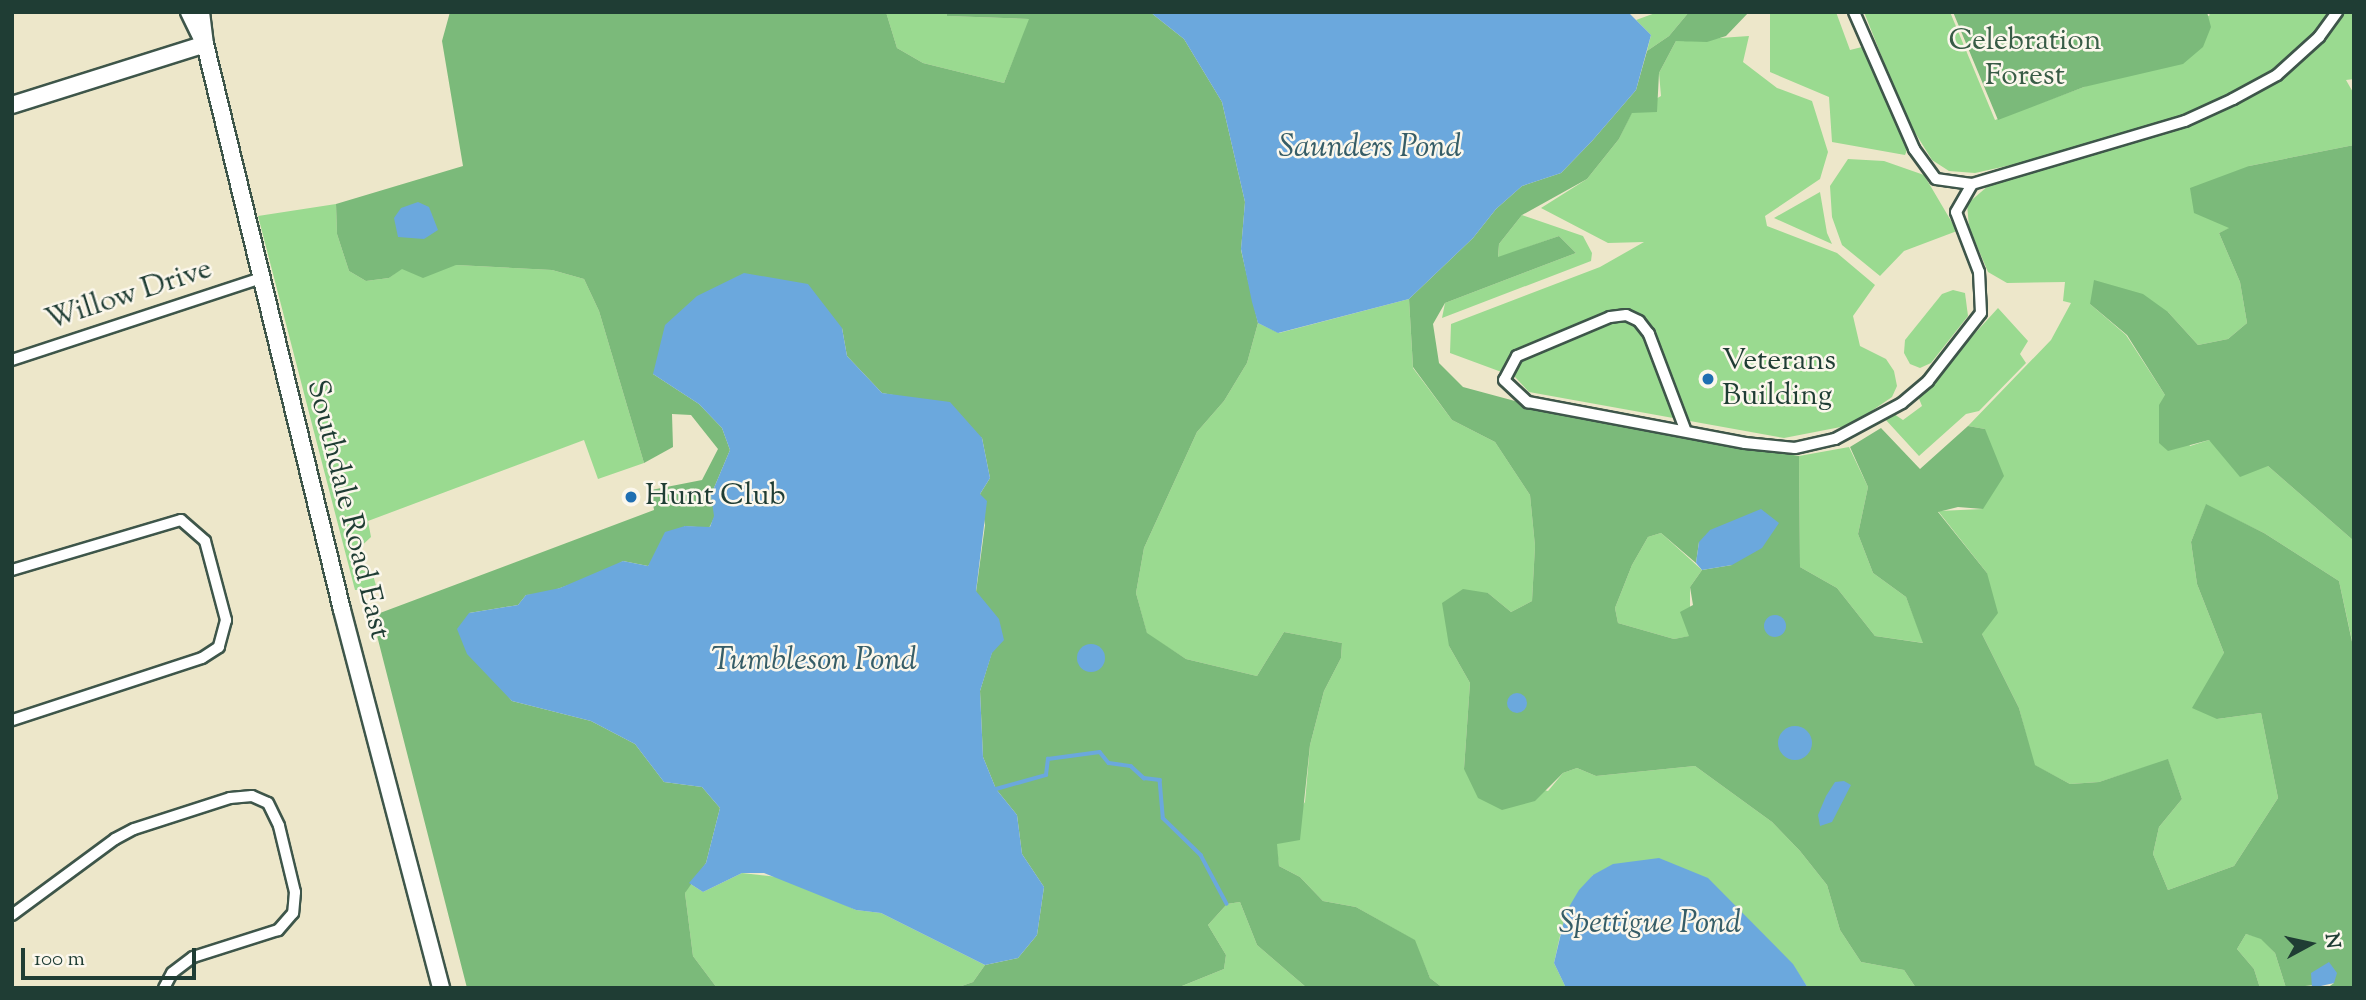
<!DOCTYPE html>
<html>
<head>
<meta charset="utf-8">
<style>
  body { margin:0 }
  #map { position:relative; width:2366px; height:1000px; overflow:hidden; background:#ede7ca; font-family:"Sorts Mill Goudy",serif }
  div>[style] { position:absolute }
  .green>* { inset:0; background:#9ada90 }
  .forest>* { inset:0; background:#7bba7a }
  .water>* { inset:0; background:#6ba8dd }
  .round { border-radius:50% }
  .stream>* { height:3.5px; margin:-1.75px; padding:0 1.75px; transform-origin:1.75px; border-radius:1.75px; background:#6ba8dd }
  .roads { filter:drop-shadow(2px 0 #3e564a) drop-shadow(-2px 0 #3e564a) drop-shadow(0 2px #3e564a) drop-shadow(0 -2px #3e564a) }
  .street>* { height:10px; margin:-5px; padding:0 5px; transform-origin:5px; border-radius:5px; background:#fff }
  .secondary>* { height:16px; margin:-8px; padding:0 8px; transform-origin:8px; border-radius:8px; background:#fff }
  .dots>* { width:19px; height:19px; translate:-50% -50%; box-sizing:border-box; border:4px solid #fbf7ec; border-radius:50% }
  span { translate:-50% -50%; white-space:nowrap; text-align:center; line-height:1.15; -webkit-text-stroke:5px #fbf7ec; paint-order:stroke }
  .park-label { font-size:30px; color:#385c46 }
  .street-label { font-size:30px; color:#1f3d34 }
  .poi-label { font-size:30px; color:#1f3d34 }
  .left { translate:0 -50%; text-align:left }
  .water-label { font-size:32px; color:#365d67; font-style:italic }
  .frame { position:absolute; inset:0; border:14px solid #1f3d34; pointer-events:none }
  .north { position:absolute; left:2275px; top:909px; width:70px; height:70px; -webkit-text-stroke:5px #fbf7ec; paint-order:stroke; rotate:82deg; font-size:19px; font-weight:700; line-height:28px; text-align:center; color:#1f3d34 }
  .north::after { content:''; display:block; margin:auto; width:24px; height:32px; background:#1f3d34; clip-path:polygon(50% 0,100% 100%,50% 72%,0 100%) }
  .scale { position:absolute; left:21px; top:948px; width:175px; height:32px; box-sizing:border-box; border:4px solid #1f3d34; border-top:0; padding-left:9px; font-size:21px; line-height:24px; white-space:nowrap; color:#1f3d34; -webkit-text-stroke:5px #fbf7ec; paint-order:stroke }
</style>
</head>
<body>
<div id="map">
  <div class="green">
    <div style="clip-path:polygon(886px 12px,946px 12px,947px 16px,1030px 19px,1004px 83px,923px 63px,897px 48px)"></div>
    <div style="clip-path:polygon(1658px 12px,1689px 12px,1669px 36px,1647px 51px,1651px 35px,1636px 20px)"></div>
    <div style="clip-path:polygon(1770px 12px,1836px 12px,1850px 50px,1862px 47px,1907px 150px,1905px 155px,1832px 142px,1829px 97px,1770px 72px)"></div>
    <div style="clip-path:polygon(1864px 12px,1950px 12px,1995px 120px,2084px 87px,2210px 15px,2207px 12px,2354px 12px,2354px 79px,2346px 80px,2354px 94px,2354px 145px,2249px 166px,2230px 228px,2219px 233px,2240px 282px,2247px 323px,2228px 339px,2198px 345px,2168px 312px,2090px 304px,2126px 335px,2165px 395px,2190px 446px,2209px 440px,2268px 466px,2354px 541px,2354px 650px,2339px 581px,2264px 533px,2206px 505px,2191px 542px,2197px 584px,2224px 653px,2217px 719px,2261px 713px,2278px 798px,2234px 866px,2168px 890px,2153px 854px,2159px 827px,2182px 799px,2168px 760px,2099px 782px,2070px 784px,2034px 765px,2019px 708px,1982px 634px,1987px 573px,1938px 511px,1983px 509px,1985px 429px,1968px 426px,2051px 340px,2071px 303px,2063px 301px,2065px 282px,2007px 283px,1988px 272px,1969px 227px,1967px 204px,1988px 186px,2026px 173px,2020px 163px,1975px 173px,1949px 171px,1932px 160px,1906px 118px)"></div>
    <div style="clip-path:polygon(1749px 36px,1743px 62px,1777px 88px,1812px 101px,1828px 152px,1820px 179px,1765px 216px,1767px 226px,1837px 253px,1875px 285px,1853px 316px,1860px 346px,1886px 359px,1894px 371px,1897px 386px,1892px 397px,1851px 425px,1784px 438px,1529px 392px,1515px 377px,1450px 353px,1451px 324px,1600px 267px,1644px 242px,1608px 243px,1541px 208px,1587px 179px,1619px 139px,1632px 112px,1661px 96px,1659px 73px,1676px 41px)"></div>
    <div style="clip-path:polygon(1848px 159px,1884px 161px,1924px 175px,1957px 231px,1904px 251px,1880px 276px,1842px 245px,1832px 217px,1830px 186px)"></div>
    <div style="clip-path:polygon(1820px 192px,1827px 233px,1832px 244px,1774px 218px)"></div>
    <div style="clip-path:polygon(336px 204px,337px 234px,349px 271px,366px 281px,389px 278px,402px 268px,456px 265px,552px 270px,584px 279px,599px 311px,644px 463px,598px 479px,584px 440px,368px 521px,371px 537px,355px 552px,358px 568px,373px 575px,377px 589px,355px 590px,258px 216px)"></div>
    <div style="clip-path:polygon(1522px 215px,1583px 236px,1592px 253px,1591px 261px,1442px 318px,1445px 303px,1576px 253px,1559px 236px,1498px 258px,1499px 244px)"></div>
    <div style="clip-path:polygon(1953px 290px,1965px 293px,1968px 316px,1931px 363px,1920px 368px,1910px 364px,1904px 353px,1905px 340px,1942px 294px)"></div>
    <div style="clip-path:polygon(1409px 299px,1413px 368px,1452px 420px,1495px 442px,1530px 495px,1535px 546px,1532px 601px,1511px 612px,1488px 593px,1449px 646px,1470px 683px,1464px 769px,1548px 791px,1563px 773px,1577px 768px,1596px 776px,1695px 766px,1772px 822px,1800px 851px,1827px 885px,1840px 930px,1861px 962px,1904px 970px,1916px 988px,1808px 988px,1792px 964px,1593px 875px,1566px 912px,1560px 936px,1554px 963px,1566px 988px,1443px 988px,1430px 978px,1414px 940px,1356px 907px,1323px 901px,1300px 877px,1279px 866px,1276px 844px,1305px 802px,1310px 745px,1324px 691px,1341px 658px,1342px 643px,1284px 632px,1257px 676px,1186px 659px,1147px 634px,1136px 593px,1144px 548px,1197px 432px,1224px 401px,1247px 363px,1258px 323px,1279px 333px)"></div>
    <div style="clip-path:polygon(1998px 308px,2028px 341px,2020px 354px,2026px 363px,1979px 411px,1966px 414px,1919px 456px,1885px 419px,1894px 414px,1903px 420px,1922px 406px,1918px 396px)"></div>
    <div style="clip-path:polygon(1849px 447px,1868px 487px,1858px 534px,1873px 573px,1906px 597px,1924px 643px,1875px 636px,1837px 588px,1800px 567px,1799px 456px)"></div>
    <div style="clip-path:polygon(1661px 533px,1702px 570px,1690px 587px,1690px 636px,1674px 639px,1618px 623px,1615px 608px,1632px 565px,1648px 537px)"></div>
    <div style="clip-path:polygon(742px 873px,787px 878px,856px 910px,881px 913px,985px 965px,973px 982px,956px 988px,717px 988px,693px 956px,685px 893px,689px 883px,703px 892px)"></div>
    <div style="clip-path:polygon(1240px 902px,1257px 945px,1307px 988px,1177px 988px,1224px 969px,1226px 955px,1208px 925px,1227px 904px)"></div>
    <div style="clip-path:polygon(2246px 934px,2261px 938px,2275px 953px,2286px 988px,2260px 988px,2254px 969px,2237px 949px)"></div>
  </div>
  <div class="forest">
    <div style="clip-path:polygon(450px 12px,886px 12px,897px 48px,923px 63px,1004px 83px,1029px 19px,947px 16px,946px 12px,1150px 12px,1184px 39px,1222px 102px,1245px 202px,1241px 250px,1258px 323px,1247px 363px,1224px 401px,1197px 432px,1144px 548px,1136px 593px,1147px 633px,1186px 659px,1257px 676px,1284px 632px,1342px 643px,1341px 658px,1324px 691px,1310px 745px,1300px 840px,1277px 844px,1279px 866px,1300px 877px,1323px 901px,1356px 907px,1415px 940px,1430px 978px,1443px 988px,1307px 988px,1257px 945px,1240px 902px,1227px 904px,1208px 925px,1226px 955px,1224px 969px,1177px 988px,956px 988px,973px 982px,985px 965px,1018px 958px,1037px 935px,1044px 887px,1022px 854px,1017px 815px,996px 789px,983px 757px,980px 691px,992px 652px,976px 592px,985px 525px,980px 494px,990px 478px,982px 438px,915px 399px,882px 393px,847px 356px,842px 328px,653px 374px,699px 404px,722px 428px,730px 450px,711px 495px,715px 516px,709px 528px,685px 526px,648px 566px,623px 561px,603px 573px,543px 594px,526px 595px,518px 605px,469px 613px,491px 676px,512px 701px,591px 721px,635px 744px,664px 782px,702px 787px,720px 808px,706px 863px,685px 893px,693px 956px,717px 988px,467px 988px,372px 616px,654px 510px,651px 490px,702px 480px,718px 449px,691px 415px,672px 414px,673px 447px,644px 463px,599px 311px,584px 279px,552px 270px,456px 265px,423px 278px,402px 269px,389px 278px,366px 281px,349px 271px,337px 234px,336px 204px,463px 166px,442px 41px)"></div>
    <div style="clip-path:polygon(evenodd,1689px 12px,1749px 12px,1726px 36px,1707px 42px,1676px 41px,1659px 73px,1657px 112px,1632px 113px,1619px 139px,1587px 179px,1522px 215px,1499px 244px,1498px 257px,1559px 236px,1576px 253px,1445px 303px,1433px 324px,1439px 363px,1463px 387px,1559px 413px,1799px 456px,1800px 567px,1837px 588px,1875px 636px,1923px 643px,1906px 597px,1873px 573px,1858px 534px,1868px 487px,1850px 447px,1881px 428px,1920px 469px,1968px 426px,1985px 429px,2004px 476px,1983px 509px,1958px 507px,1938px 512px,1987px 573px,1998px 613px,1982px 634px,2019px 708px,2035px 765px,2070px 784px,2099px 782px,2168px 759px,2182px 799px,2159px 827px,2153px 854px,2168px 890px,2234px 866px,2278px 798px,2261px 713px,2217px 719px,2192px 708px,2224px 653px,2197px 584px,2191px 542px,2206px 504px,2264px 533px,2339px 581px,2354px 651px,2354px 988px,2327px 988px,2334px 983px,2286px 988px,2275px 953px,2261px 939px,2246px 934px,2237px 949px,2254px 969px,2260px 988px,1916px 988px,1904px 970px,1861px 962px,1840px 930px,1827px 885px,1800px 851px,1772px 822px,1695px 766px,1596px 776px,1577px 768px,1563px 773px,1535px 801px,1502px 810px,1478px 798px,1464px 769px,1470px 683px,1449px 646px,1442px 603px,1463px 589px,1488px 593px,1511px 612px,1532px 601px,1535px 546px,1530px 495px,1495px 442px,1452px 420px,1413px 367px,1409px 299px,1473px 238px,1496px 209px,1522px 186px,1561px 173px,1592px 141px,1636px 90px,1647px 51px,1669px 36px,1689px 12px,1661px 533px,1696px 563px,1699px 542px,1732px 565px,1702px 570px,1690px 587px,1693px 605px,1680px 612px,1689px 636px,1674px 639px,1618px 623px,1615px 608px,1632px 565px,1648px 537px,1661px 533px)"></div>
    <div style="clip-path:polygon(1953px 12px,2207px 12px,2211px 27px,2203px 47px,2183px 64px,2084px 87px,1998px 120px)"></div>
    <div style="clip-path:polygon(2354px 145px,2354px 541px,2268px 466px,2240px 477px,2209px 440px,2168px 451px,2159px 443px,2159px 405px,2165px 395px,2127px 335px,2090px 304px,2094px 280px,2143px 294px,2168px 312px,2198px 345px,2228px 339px,2247px 323px,2240px 282px,2219px 233px,2229px 228px,2194px 213px,2190px 188px,2249px 166px)"></div>
  </div>
  <div class="water">
    <div style="clip-path:polygon(1150px 12px,1628px 12px,1651px 35px,1636px 90px,1592px 141px,1561px 173px,1522px 186px,1496px 209px,1473px 238px,1409px 299px,1278px 333px,1258px 323px,1252px 302px,1241px 249px,1245px 202px,1222px 102px,1184px 39px)"></div>
    <div style="clip-path:polygon(418px 202px,429px 207px,438px 230px,424px 239px,398px 237px,394px 218px,401px 208px)"></div>
    <div style="clip-path:polygon(744px 273px,808px 284px,842px 328px,847px 356px,882px 393px,950px 402px,982px 438px,990px 478px,980px 494px,987px 501px,976px 591px,999px 619px,1004px 640px,992px 653px,980px 691px,983px 757px,996px 789px,1017px 815px,1022px 854px,1044px 887px,1037px 935px,1018px 958px,985px 965px,881px 913px,856px 910px,764px 873px,742px 873px,703px 892px,689px 883px,706px 863px,720px 808px,702px 787px,664px 782px,635px 744px,591px 721px,512px 701px,467px 654px,457px 629px,469px 613px,518px 605px,526px 595px,560px 588px,623px 561px,648px 566px,665px 532px,685px 526px,710px 527px,714px 516px,711px 495px,730px 450px,722px 428px,699px 404px,653px 374px,665px 325px,697px 296px)"></div>
    <div style="clip-path:polygon(1761px 509px,1779px 523px,1762px 548px,1732px 565px,1702px 570px,1696px 563px,1699px 542px,1710px 530px)"></div>
    <div class="round" style="left:1764px;top:615px;width:22px;height:22px"></div>
    <div class="round" style="left:1077px;top:644px;width:28px;height:28px"></div>
    <div class="round" style="left:1507px;top:693px;width:20px;height:20px"></div>
    <div class="round" style="left:1778px;top:726px;width:34px;height:34px"></div>
    <div style="clip-path:polygon(1844px 781px,1851px 785px,1832px 822px,1820px 826px,1818px 815px,1826px 796px,1835px 782px)"></div>
    <div style="clip-path:polygon(1659px 858px,1708px 878px,1793px 964px,1808px 988px,1566px 988px,1554px 963px,1566px 912px,1579px 890px,1593px 875px,1613px 864px)"></div>
    <div style="clip-path:polygon(2329px 962px,2337px 973px,2334px 983px,2312px 988px,2311px 973px)"></div>
  </div>
  <div class="stream">
    <div style="left:996px;top:789px;width:52px;rotate:-15.6deg"></div>
    <div style="left:1046px;top:775px;width:16px;rotate:-83deg"></div>
    <div style="left:1048px;top:759px;width:52px;rotate:-7.7deg"></div>
    <div style="left:1100px;top:752px;width:14px;rotate:51deg"></div>
    <div style="left:1109px;top:763px;width:22px;rotate:8deg"></div>
    <div style="left:1131px;top:766px;width:18px;rotate:43deg"></div>
    <div style="left:1144px;top:778px;width:16px;rotate:7deg"></div>
    <div style="left:1160px;top:780px;width:38px;rotate:85deg"></div>
    <div style="left:1163px;top:818px;width:53px;rotate:44.2deg"></div>
    <div style="left:1201px;top:855px;width:55px;rotate:62deg"></div>
  </div>
  <div class="roads">
    <div class="street">
      <div style="left:1854px;top:12px;width:150px;rotate:66.3deg"></div>
      <div style="left:1914px;top:149px;width:37px;rotate:54deg"></div>
      <div style="left:1936px;top:179px;width:36px;rotate:8deg"></div>
      <div style="left:1972px;top:184px;width:222px;rotate:-16.5deg"></div>
      <div style="left:2185px;top:121px;width:53px;rotate:-24.6deg"></div>
      <div style="left:2233px;top:99px;width:50px;rotate:-28.6deg"></div>
      <div style="left:2277px;top:75px;width:57px;rotate:-42.1deg"></div>
      <div style="left:2319px;top:37px;width:31px;rotate:-54deg"></div>
      <div style="left:12px;top:360px;width:263px;rotate:-18.2deg"></div>
      <div style="left:1685px;top:429px;width:102px;rotate:-110.8deg"></div>
      <div style="left:1649px;top:334px;width:16px;rotate:-128deg"></div>
      <div style="left:1639px;top:321px;width:14px;rotate:-155deg"></div>
      <div style="left:1626px;top:315px;width:16px;rotate:173deg"></div>
      <div style="left:1610px;top:317px;width:101px;rotate:157.2deg"></div>
      <div style="left:1517px;top:356px;width:27px;rotate:118deg"></div>
      <div style="left:1504px;top:380px;width:33px;rotate:43deg"></div>
      <div style="left:1528px;top:402px;width:221px;rotate:10.7deg"></div>
      <div style="left:1745px;top:443px;width:50px;rotate:5.7deg"></div>
      <div style="left:1795px;top:448px;width:41px;rotate:-12.7deg"></div>
      <div style="left:1835px;top:439px;width:76px;rotate:-28.2deg"></div>
      <div style="left:1902px;top:403px;width:34px;rotate:-40deg"></div>
      <div style="left:1928px;top:381px;width:86px;rotate:-52.1deg"></div>
      <div style="left:1981px;top:313px;width:41px;rotate:-92.8deg"></div>
      <div style="left:1979px;top:272px;width:64px;rotate:-111deg"></div>
      <div style="left:1956px;top:212px;width:32px;rotate:-60deg"></div>
      <div style="left:12px;top:570px;width:176px;rotate:-16.5deg"></div>
      <div style="left:181px;top:520px;width:32px;rotate:41deg"></div>
      <div style="left:205px;top:541px;width:82px;rotate:75.1deg"></div>
      <div style="left:226px;top:620px;width:28px;rotate:105deg"></div>
      <div style="left:219px;top:647px;width:20px;rotate:147deg"></div>
      <div style="left:202px;top:658px;width:200px;rotate:161.9deg"></div>
      <div style="left:12px;top:915px;width:128px;rotate:-36.4deg"></div>
      <div style="left:115px;top:839px;width:21px;rotate:-28deg"></div>
      <div style="left:134px;top:829px;width:101px;rotate:-17.9deg"></div>
      <div style="left:230px;top:798px;width:22px;rotate:-5deg"></div>
      <div style="left:252px;top:796px;width:17px;rotate:24deg"></div>
      <div style="left:268px;top:803px;width:25px;rotate:64deg"></div>
      <div style="left:279px;top:826px;width:68px;rotate:76.4deg"></div>
      <div style="left:295px;top:892px;width:21px;rotate:95deg"></div>
      <div style="left:293px;top:913px;width:23px;rotate:131deg"></div>
      <div style="left:278px;top:930px;width:89px;rotate:162.4deg"></div>
      <div style="left:193px;top:957px;width:26px;rotate:143deg"></div>
      <div style="left:172px;top:973px;width:17px;rotate:118deg"></div>
    </div>
    <div class="secondary">
      <div style="left:189px;top:12px;width:30px;rotate:64deg"></div>
      <div style="left:201px;top:12px;width:32px;rotate:83deg"></div>
      <div style="left:205px;top:44px;width:582px;rotate:76.39deg"></div>
      <div style="left:342px;top:610px;width:391px;rotate:75.3deg"></div>
      <div style="left:12px;top:105px;width:202px;rotate:-17.5deg"></div>
    </div>
  </div>
  <div class="dots">
    <div style="left:1708px;top:379px;background:#1f6fb2"></div>
    <div style="left:631px;top:497px;background:#1f6fb2"></div>
  </div>
  <div class="park-label">
    <span style="left:2025px;top:59px">Celebration<br>Forest</span>
  </div>
  <div class="street-label">
    <span style="left:129px;top:296px;rotate:-18deg">Willow Drive</span>
    <span style="left:347px;top:510px;rotate:76deg">Southdale Road East</span>
  </div>
  <div class="poi-label">
    <span class="left" style="left:1722px;top:379px">Veterans<br>Building</span>
    <span class="left" style="left:645px;top:497px">Hunt Club</span>
  </div>
  <div class="water-label">
    <span style="left:1370px;top:148px">Saunders Pond</span>
    <span style="left:814px;top:661px">Tumbleson Pond</span>
    <span style="left:1650px;top:924px">Spettigue Pond</span>
  </div>
  <div class="frame"></div>
  <div class="north">N</div>
  <div class="scale">100 m</div>
</div>
</body>
</html>
